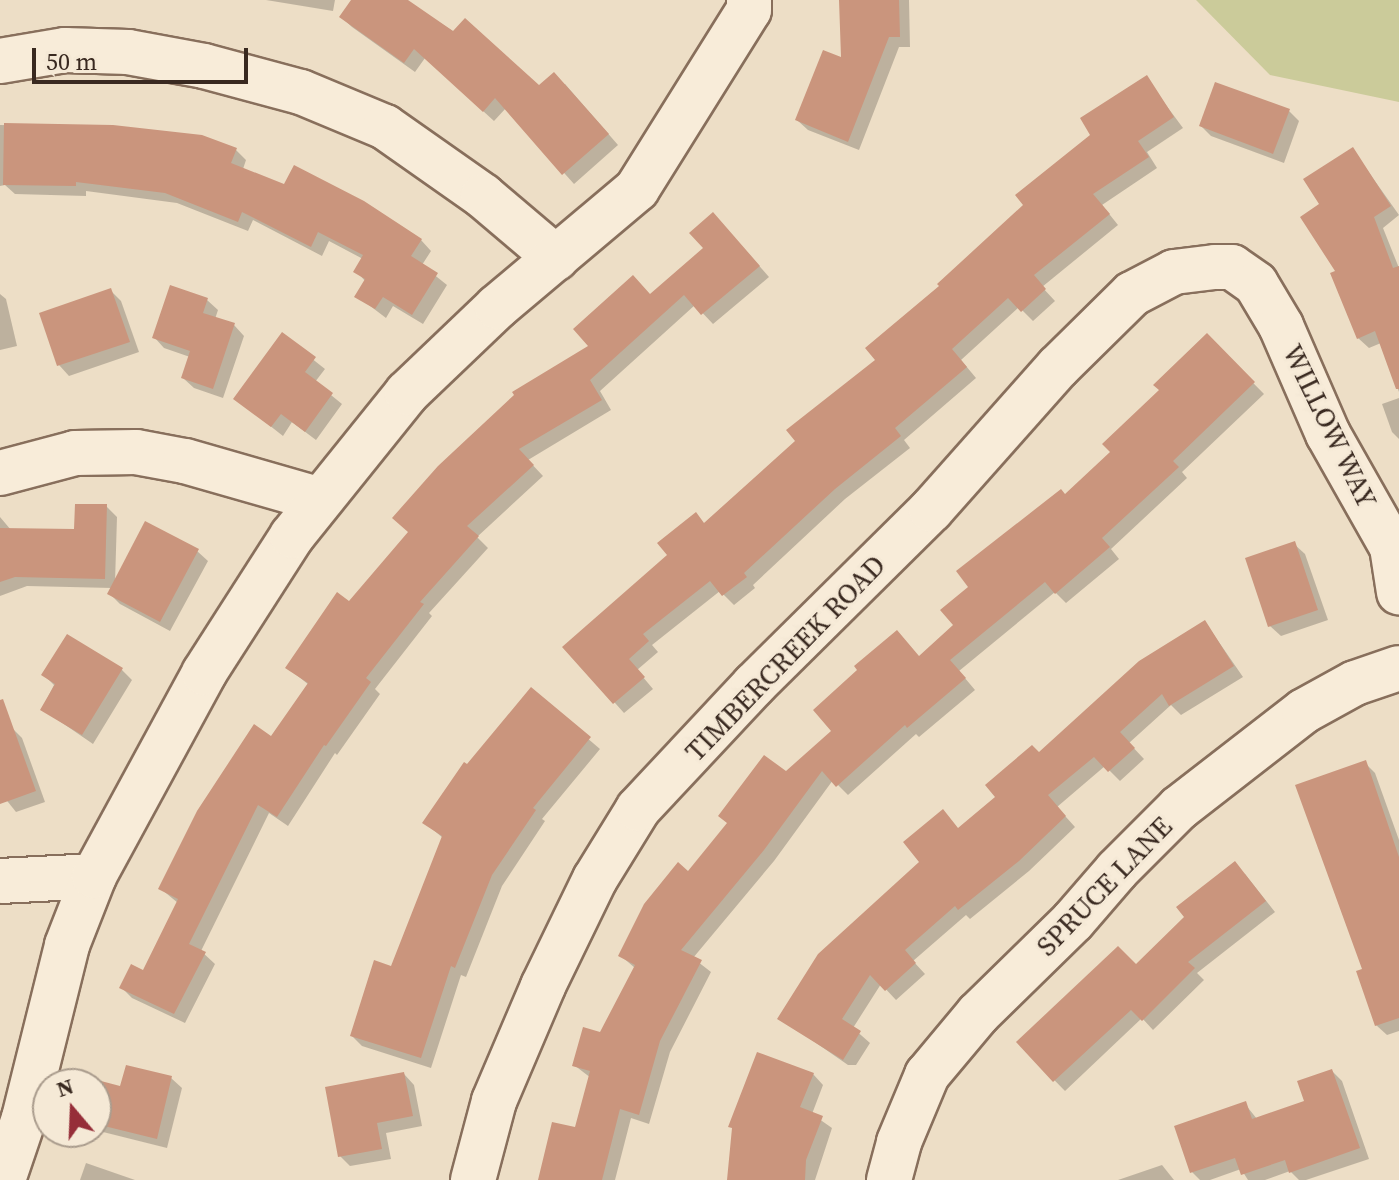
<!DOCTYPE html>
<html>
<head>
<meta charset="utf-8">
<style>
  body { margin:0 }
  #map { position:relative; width:1399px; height:1180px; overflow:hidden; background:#eddec6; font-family:"Source Serif 4",serif }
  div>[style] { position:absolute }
  .green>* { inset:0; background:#cbcb9a }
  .shadow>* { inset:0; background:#0003 }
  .building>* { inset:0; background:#ca957d }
  .roads { filter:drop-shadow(2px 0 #886f5c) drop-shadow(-2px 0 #886f5c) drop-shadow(0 2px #886f5c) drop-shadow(0 -2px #886f5c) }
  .minor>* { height:44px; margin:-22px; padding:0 22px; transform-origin:22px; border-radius:22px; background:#f8ecd9 }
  span { translate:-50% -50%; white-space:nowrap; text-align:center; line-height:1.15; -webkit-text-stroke:6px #f5e9d6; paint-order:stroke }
  .street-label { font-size:28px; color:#392920 }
  .north { position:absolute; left:32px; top:1068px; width:80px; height:80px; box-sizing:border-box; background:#f5e9d6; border:2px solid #aa9c8d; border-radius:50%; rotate:341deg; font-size:22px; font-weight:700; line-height:32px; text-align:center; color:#392920 }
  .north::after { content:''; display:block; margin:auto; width:28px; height:36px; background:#962e39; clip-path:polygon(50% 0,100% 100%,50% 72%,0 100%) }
  .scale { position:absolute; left:32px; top:48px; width:216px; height:36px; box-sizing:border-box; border:4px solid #392920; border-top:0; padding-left:10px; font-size:24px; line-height:28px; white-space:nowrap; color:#392920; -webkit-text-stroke:6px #f5e9d6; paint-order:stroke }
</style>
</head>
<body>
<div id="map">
  <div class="green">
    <div style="clip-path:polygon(1196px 0,1399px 0,1399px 102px,1270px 75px)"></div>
  </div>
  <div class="shadow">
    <div style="clip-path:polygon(266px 0,335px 0,333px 11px)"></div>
    <div style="clip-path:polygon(353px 0,405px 0,539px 87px,565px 84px,618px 145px,574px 184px,506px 108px,494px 121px,425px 58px,415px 72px,352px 27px,341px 17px)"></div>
    <div style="clip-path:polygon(841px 0,909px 0,910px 47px,899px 47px,859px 150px,808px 130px,797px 120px,843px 60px)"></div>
    <div style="clip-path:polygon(1146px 78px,1183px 128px,1147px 152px,1157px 168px,1102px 205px,1118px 225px,1042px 287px,1055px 301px,1033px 321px,1019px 307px,961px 360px,976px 378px,904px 440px,910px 448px,845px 499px,753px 585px,755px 588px,734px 605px,720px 591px,652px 645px,658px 652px,637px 670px,653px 689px,624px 713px,565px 647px,797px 441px,878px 360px,942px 286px,1026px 206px)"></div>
    <div style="clip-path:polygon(1289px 111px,1299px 121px,1284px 163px,1211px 136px,1201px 126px)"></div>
    <div style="clip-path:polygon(0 125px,113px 127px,236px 150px,246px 160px,243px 169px,421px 240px,431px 251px,422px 265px,447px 285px,423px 324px,393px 306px,386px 318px,357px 296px,366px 282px,356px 271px,363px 259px,329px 241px,322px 256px,253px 220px,248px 231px,177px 203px,86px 191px,86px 196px,15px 194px,5px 185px,0 186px)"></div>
    <div style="clip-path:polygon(1353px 150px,1399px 215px,1383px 228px,1399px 268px,1399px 392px,1381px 343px,1369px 348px,1358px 338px,1322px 205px)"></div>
    <div style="clip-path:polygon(723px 225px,769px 277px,713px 324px,695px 305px,600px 391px,611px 410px,528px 460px,543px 476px,477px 537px,488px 548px,429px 613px,432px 616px,375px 689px,380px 694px,337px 755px,335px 753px,288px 826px,269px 813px,201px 951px,215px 964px,185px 1023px,132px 998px,122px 988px,144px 973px,178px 903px,161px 889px,309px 685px,288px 668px,592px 347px,706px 248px)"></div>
    <div style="clip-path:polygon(111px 291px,121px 301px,139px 352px,69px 376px,59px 365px,41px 314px)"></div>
    <div style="clip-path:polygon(0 294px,6px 299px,17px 346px,0 350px)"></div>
    <div style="clip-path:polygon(207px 300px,218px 310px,215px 319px,234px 325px,244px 336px,223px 398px,194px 388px,183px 378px,190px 357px,164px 348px,154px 337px)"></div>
    <div style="clip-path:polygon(282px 335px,325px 369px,315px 382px,342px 404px,316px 440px,292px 422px,283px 436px,236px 399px)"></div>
    <div style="clip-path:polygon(1207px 336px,1264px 394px,1182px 472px,1187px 478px,1111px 549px,1119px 559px,1066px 603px,1055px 592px,959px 671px,975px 690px,919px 737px,916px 734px,848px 795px,833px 780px,774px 861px,693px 958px,711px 972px,670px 1052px,649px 1124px,631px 1118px,615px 1180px,539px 1180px,576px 1130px,591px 1078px,574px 1065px,601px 1034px,635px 968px,621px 956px,688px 874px,786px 773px,956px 625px,971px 587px,1113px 452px)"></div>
    <div style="clip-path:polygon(1399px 398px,1399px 439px,1392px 432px,1382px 404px)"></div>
    <div style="clip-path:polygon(106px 506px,117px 517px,115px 583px,197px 551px,208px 561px,170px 631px,120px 604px,109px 593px,112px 588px,27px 586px,0 596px,0 517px,11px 530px,76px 531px)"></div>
    <div style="clip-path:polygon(1294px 544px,1305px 554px,1328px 620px,1281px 636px,1270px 626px)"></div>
    <div style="clip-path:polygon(1205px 622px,1243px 677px,1181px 715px,1171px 705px,1129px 743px,1144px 759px,1120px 781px,1105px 766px,1057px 807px,1075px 827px,1029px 871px,970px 919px,966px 915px,913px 961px,925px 974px,896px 1000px,881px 984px,853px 1028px,870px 1043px,856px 1065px,848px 1065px,780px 1018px,959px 829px,998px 797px,1039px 754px)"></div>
    <div style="clip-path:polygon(68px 637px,122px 670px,132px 680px,93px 744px,42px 709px,54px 685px,44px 675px)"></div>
    <div style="clip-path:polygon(531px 690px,600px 749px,542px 819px,545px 821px,502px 886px,466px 977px,461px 975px,431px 1068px,362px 1046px,352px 1036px,392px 968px,443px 838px,425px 823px)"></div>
    <div style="clip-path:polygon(12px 728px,22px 738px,45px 802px,16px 812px,0 792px,0 732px)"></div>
    <div style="clip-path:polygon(1365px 763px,1375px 773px,1399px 840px,1399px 1031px,1387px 1035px,1376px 1025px,1364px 970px)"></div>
    <div style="clip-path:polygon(1245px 874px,1275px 912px,1197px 973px,1204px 980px,1153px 1030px,1142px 1018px,1065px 1091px,1018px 1043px,1137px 967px)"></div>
    <div style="clip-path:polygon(1332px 1071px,1342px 1081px,1369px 1159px,1306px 1180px,1299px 1180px,1290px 1171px,1265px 1180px,1248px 1180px,1241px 1169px,1210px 1180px,1200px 1180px,1192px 1172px,1245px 1104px,1257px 1119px,1307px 1102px)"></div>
    <div style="clip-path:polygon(404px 1074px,414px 1085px,422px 1126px,386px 1133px,391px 1159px,350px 1166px,340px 1156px)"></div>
    <div style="clip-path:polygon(813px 1074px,823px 1085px,812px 1114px,832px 1128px,815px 1180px,729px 1180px,734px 1129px)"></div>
    <div style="clip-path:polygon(171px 1078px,182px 1088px,167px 1148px,103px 1132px,96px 1125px,103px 1084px,122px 1088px)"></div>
    <div style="clip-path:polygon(86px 1163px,135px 1180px,80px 1180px)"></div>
    <div style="clip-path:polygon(1162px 1165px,1174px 1180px,1118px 1180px)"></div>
  </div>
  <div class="building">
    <div style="clip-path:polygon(351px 0,408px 0,453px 31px,465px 18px,539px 85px,554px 72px,609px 134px,562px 175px,495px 98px,483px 112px,414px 49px,404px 63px,339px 17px)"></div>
    <div style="clip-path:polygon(839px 0,899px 0,900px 37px,889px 37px,848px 142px,795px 120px,823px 50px,841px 57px)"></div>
    <div style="clip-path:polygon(1147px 75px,1174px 117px,1138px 141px,1149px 157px,1093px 194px,1110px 214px,1034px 275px,1046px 289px,1021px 312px,1008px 298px,952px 349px,967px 367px,895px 428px,901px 436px,835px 489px,744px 573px,747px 577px,722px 596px,710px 581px,643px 634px,649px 641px,629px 659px,645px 677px,613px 704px,562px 647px,667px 555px,657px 543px,696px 512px,704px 523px,795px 441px,786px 430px,875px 360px,865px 348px,939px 286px,937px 284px,1023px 205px,1015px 195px,1090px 135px,1080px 118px)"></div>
    <div style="clip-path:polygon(1215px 82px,1290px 109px,1273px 154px,1199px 126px)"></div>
    <div style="clip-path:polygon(4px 123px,113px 125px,202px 135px,237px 148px,231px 163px,284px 184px,294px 165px,364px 201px,422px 239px,411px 256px,438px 273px,412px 315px,383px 297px,375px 309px,354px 297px,365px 279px,353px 272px,363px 255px,318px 232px,311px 247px,242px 212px,238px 222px,165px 193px,76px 182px,76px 186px,3px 185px)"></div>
    <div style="clip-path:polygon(1353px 147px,1391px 206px,1374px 217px,1393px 268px,1399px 266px,1399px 389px,1396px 389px,1375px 331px,1357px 339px,1330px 273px,1335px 271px,1300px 217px,1319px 204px,1303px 179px)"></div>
    <div style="clip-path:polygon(713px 212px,760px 266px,701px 315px,684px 295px,590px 380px,602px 400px,519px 449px,534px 465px,467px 526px,479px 536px,420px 602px,424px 604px,366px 678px,371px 682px,326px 746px,324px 745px,277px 817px,258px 805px,189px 944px,206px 952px,174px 1014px,119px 988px,131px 964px,143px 970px,178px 899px,158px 889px,197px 811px,254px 724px,271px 736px,308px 683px,285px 668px,337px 592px,349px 601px,408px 532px,392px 518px,438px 466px,514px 395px,512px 392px,588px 346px,573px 329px,633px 275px,650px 294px,703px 248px,689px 233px)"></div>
    <div style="clip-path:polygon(170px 285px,208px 298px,203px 313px,235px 323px,213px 389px,181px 378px,190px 351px,152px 338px)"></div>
    <div style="clip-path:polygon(111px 288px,130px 342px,57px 366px,39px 313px)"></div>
    <div style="clip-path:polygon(282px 332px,316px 357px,305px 372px,333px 393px,305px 432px,281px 414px,271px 427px,233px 399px)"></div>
    <div style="clip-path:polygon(1207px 333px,1255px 382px,1173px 461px,1179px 467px,1102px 538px,1110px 547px,1055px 594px,1045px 582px,950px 660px,966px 678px,907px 728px,905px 725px,836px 787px,822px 771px,764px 850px,681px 950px,702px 960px,660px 1041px,639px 1115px,620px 1109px,602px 1180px,538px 1180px,552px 1122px,575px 1127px,590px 1071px,572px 1066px,583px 1027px,600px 1032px,635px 965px,618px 956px,644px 904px,678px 862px,688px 871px,727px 823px,718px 816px,764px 755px,786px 771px,831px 731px,813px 710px,857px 670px,854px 666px,897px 630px,919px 656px,953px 625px,940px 610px,968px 587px,956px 571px,1061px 489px,1065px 494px,1110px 452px,1102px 444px,1159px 390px,1153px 385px)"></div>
    <div style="clip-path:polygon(75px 504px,107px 504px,105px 579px,15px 577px,0 582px,0 528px,74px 529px)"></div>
    <div style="clip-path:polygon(145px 521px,199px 549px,160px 622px,107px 594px)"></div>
    <div style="clip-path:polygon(1295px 541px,1318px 610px,1268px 627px,1245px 558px)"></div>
    <div style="clip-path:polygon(1205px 620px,1234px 666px,1169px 706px,1162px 694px,1120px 732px,1135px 748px,1108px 772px,1094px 757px,1048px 795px,1066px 816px,1019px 861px,958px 910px,955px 906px,905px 950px,916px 963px,885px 991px,870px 975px,842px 1019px,861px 1031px,843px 1060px,777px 1019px,818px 954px,919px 862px,903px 842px,943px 809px,958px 828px,995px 797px,985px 785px,1032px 745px,1039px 752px,1139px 661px)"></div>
    <div style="clip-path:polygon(67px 634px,123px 668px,82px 735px,40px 710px,55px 684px,41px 675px)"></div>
    <div style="clip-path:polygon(531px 687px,591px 737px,533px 808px,536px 810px,492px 875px,455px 968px,451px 966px,421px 1058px,350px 1036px,374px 960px,391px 966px,442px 836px,422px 823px,464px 762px,467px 764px)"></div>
    <div style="clip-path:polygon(3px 699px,36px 791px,0 804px,0 700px)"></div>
    <div style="clip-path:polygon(1366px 760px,1399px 857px,1399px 1018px,1375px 1026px,1356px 971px,1362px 969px,1295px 785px)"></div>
    <div style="clip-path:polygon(1235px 861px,1266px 901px,1188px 962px,1195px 968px,1142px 1021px,1131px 1010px,1053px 1082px,1016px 1042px,1118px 946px,1136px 964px,1184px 917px,1176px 907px)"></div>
    <div style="clip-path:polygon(757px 1052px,814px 1073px,800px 1107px,823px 1116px,806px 1160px,805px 1180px,727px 1180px,732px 1128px,728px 1127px)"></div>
    <div style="clip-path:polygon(126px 1065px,172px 1076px,157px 1139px,96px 1124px,101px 1081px,120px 1086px)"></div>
    <div style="clip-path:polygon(1332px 1069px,1360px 1148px,1289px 1173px,1285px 1160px,1241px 1175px,1235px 1158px,1190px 1173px,1174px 1126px,1246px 1101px,1252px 1119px,1304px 1101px,1297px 1081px)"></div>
    <div style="clip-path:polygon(404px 1072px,413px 1116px,377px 1123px,382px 1149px,338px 1157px,325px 1087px)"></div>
  </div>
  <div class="roads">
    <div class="minor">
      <div style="left:0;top:61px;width:66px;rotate:-9.6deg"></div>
      <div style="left:65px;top:50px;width:63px;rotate:1.8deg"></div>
      <div style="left:128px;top:52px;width:77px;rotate:10.4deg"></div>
      <div style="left:204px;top:66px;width:100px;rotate:15deg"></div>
      <div style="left:301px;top:92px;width:91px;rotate:22.6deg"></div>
      <div style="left:385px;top:127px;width:120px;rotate:35.1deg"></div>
      <div style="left:483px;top:196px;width:96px;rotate:40.3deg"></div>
      <div style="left:0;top:473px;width:78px;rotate:-14.9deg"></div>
      <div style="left:75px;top:453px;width:61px;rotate:-0.9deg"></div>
      <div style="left:136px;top:452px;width:50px;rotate:10.4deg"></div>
      <div style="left:185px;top:461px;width:141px;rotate:16deg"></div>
      <div style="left:0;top:881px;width:94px;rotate:-3deg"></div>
      <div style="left:3px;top:1180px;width:65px;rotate:-71.3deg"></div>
      <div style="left:24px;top:1118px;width:178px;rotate:-76deg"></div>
      <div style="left:67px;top:945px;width:74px;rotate:-68.6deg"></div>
      <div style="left:94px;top:876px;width:231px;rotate:-61.5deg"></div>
      <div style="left:204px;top:673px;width:163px;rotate:-57.3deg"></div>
      <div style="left:292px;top:536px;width:184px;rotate:-51.2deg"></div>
      <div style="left:407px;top:393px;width:124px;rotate:-43.7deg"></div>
      <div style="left:497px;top:307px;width:183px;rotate:-40.1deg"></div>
      <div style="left:637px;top:189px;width:211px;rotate:-58deg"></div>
      <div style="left:749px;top:10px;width:10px;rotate:-90deg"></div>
      <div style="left:473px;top:1180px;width:82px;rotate:-75.1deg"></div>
      <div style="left:494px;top:1101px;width:125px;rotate:-66.9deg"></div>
      <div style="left:543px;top:986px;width:119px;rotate:-64.1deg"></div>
      <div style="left:595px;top:879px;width:82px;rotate:-58.4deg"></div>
      <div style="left:638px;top:809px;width:170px;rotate:-46.9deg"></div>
      <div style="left:754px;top:685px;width:249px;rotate:-44.7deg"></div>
      <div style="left:931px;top:510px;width:191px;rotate:-48.4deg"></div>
      <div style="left:1058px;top:367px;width:104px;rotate:-44.6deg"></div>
      <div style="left:1132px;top:294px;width:47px;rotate:-27.6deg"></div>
      <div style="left:1174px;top:272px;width:41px;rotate:-7deg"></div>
      <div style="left:1215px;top:267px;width:17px"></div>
      <div style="left:1232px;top:267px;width:29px;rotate:35deg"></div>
      <div style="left:1256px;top:284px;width:49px;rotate:59.2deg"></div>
      <div style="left:1281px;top:326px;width:118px;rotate:66.5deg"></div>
      <div style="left:1328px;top:434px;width:130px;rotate:60.5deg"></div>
      <div style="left:1392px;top:547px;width:46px;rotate:81.2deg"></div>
      <div style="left:889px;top:1180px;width:39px;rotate:-75deg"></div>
      <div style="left:899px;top:1142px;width:73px;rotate:-67.3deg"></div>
      <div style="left:927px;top:1075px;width:80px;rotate:-50.1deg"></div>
      <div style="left:978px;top:1014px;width:133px;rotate:-44.4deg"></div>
      <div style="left:1073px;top:921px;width:67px;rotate:-49.2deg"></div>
      <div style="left:1117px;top:870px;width:88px;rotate:-45deg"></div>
      <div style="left:1179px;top:808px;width:158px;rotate:-37.8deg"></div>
      <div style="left:1304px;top:711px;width:58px;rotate:-28.8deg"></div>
      <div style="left:1355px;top:683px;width:46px;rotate:-18.8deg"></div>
    </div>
  </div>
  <div class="street-label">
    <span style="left:1330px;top:426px;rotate:64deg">WILLOW WAY</span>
    <span style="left:785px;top:658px;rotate:-46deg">TIMBERCREEK ROAD</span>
    <span style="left:1104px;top:886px;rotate:-46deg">SPRUCE LANE</span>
  </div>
  <div class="north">N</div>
  <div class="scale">50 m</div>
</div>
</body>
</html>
